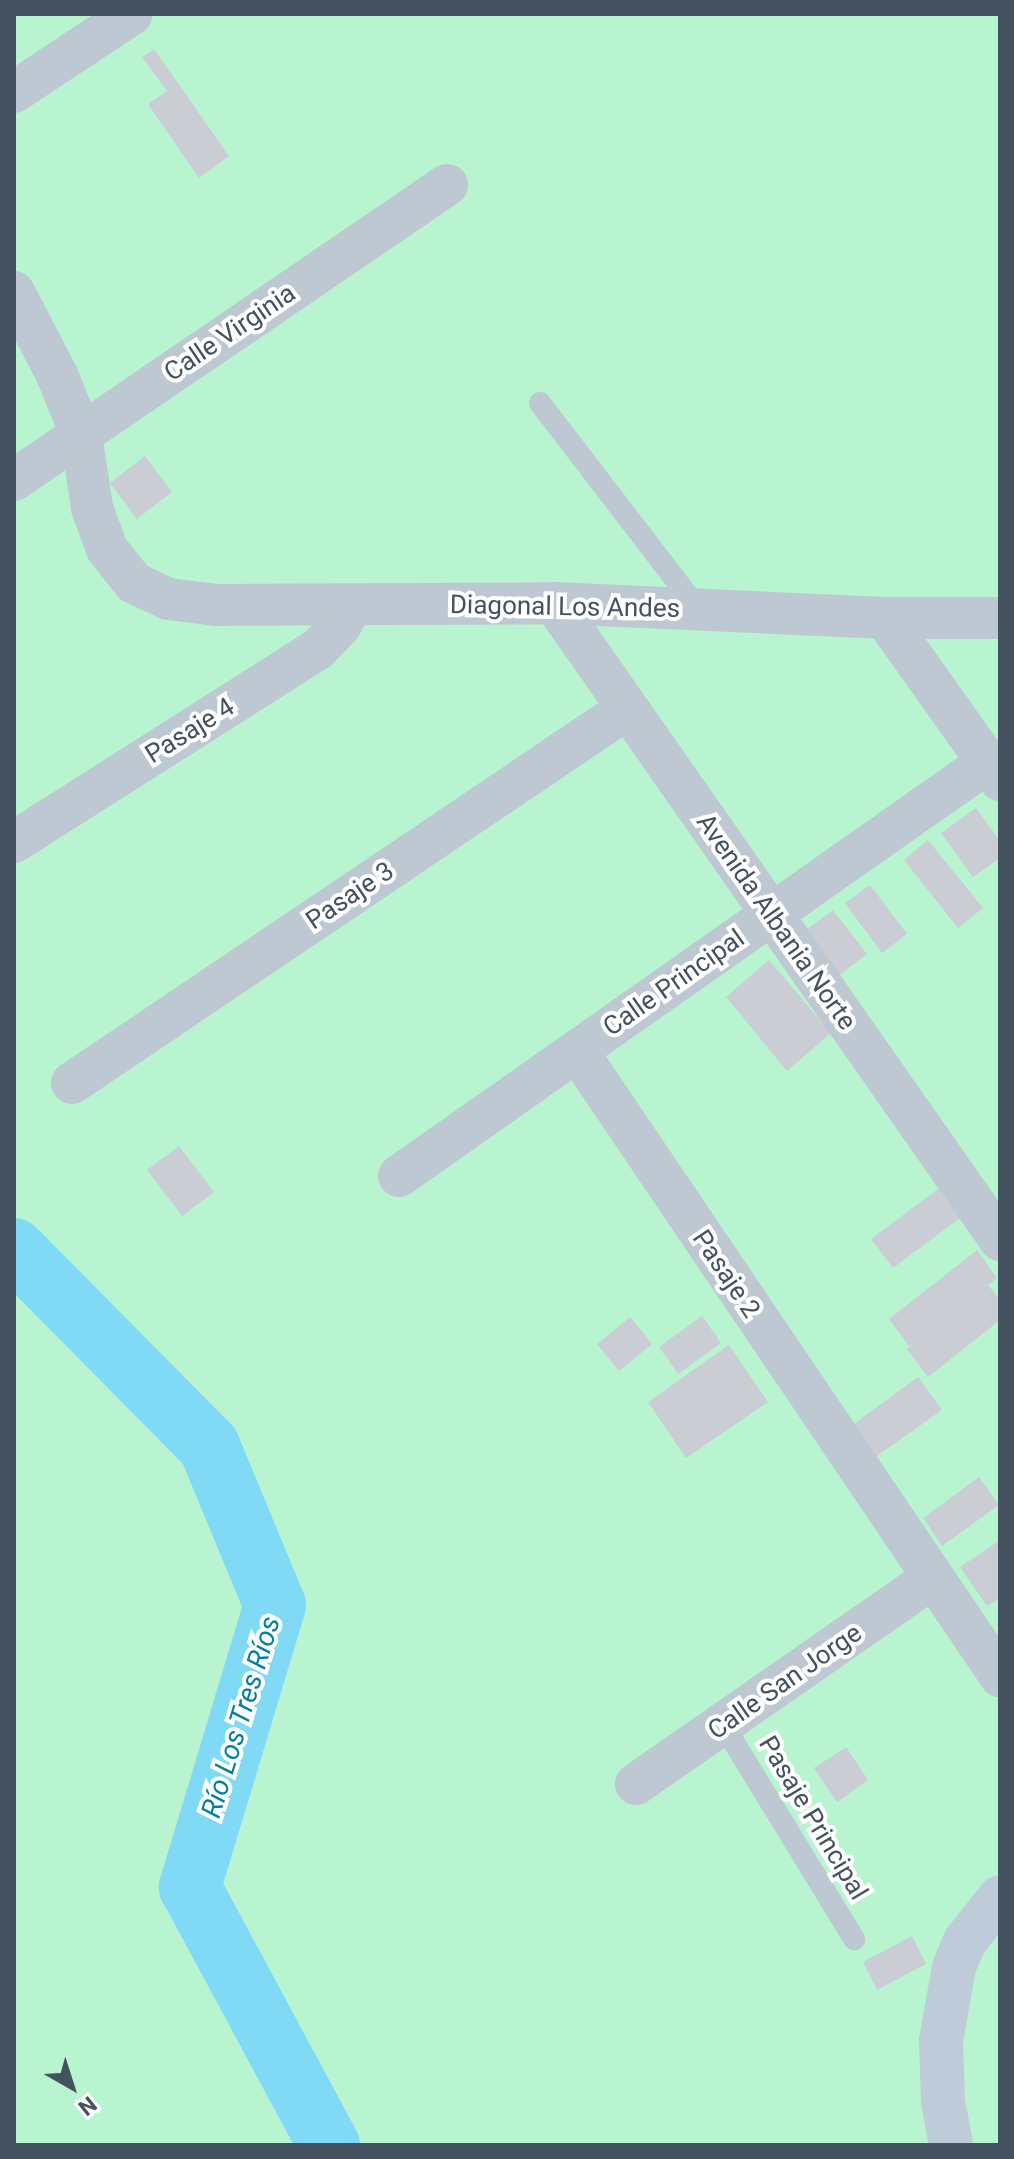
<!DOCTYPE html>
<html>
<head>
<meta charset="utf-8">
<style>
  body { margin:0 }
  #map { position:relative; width:1014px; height:2159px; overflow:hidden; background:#f1eeee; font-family:Roboto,sans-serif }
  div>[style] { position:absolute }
  .green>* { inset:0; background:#b8f4d0 }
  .river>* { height:62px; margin:-31px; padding:0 31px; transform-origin:31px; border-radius:31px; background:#80daf5 }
  .building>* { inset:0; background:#cacdd4 }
  .lane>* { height:22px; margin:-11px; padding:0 11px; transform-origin:11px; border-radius:11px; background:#bdc8d2 }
  .street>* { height:42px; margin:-21px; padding:0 21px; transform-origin:21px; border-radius:21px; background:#bdc8d2 }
  .secondary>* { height:44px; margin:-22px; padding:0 22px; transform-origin:22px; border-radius:22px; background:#bfcbd9 }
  span { translate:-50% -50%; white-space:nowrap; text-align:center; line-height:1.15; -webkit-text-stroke:8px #fff; paint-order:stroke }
  .street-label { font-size:26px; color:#44515e }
  .water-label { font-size:28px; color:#027fa5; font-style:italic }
  .frame { position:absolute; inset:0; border:16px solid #44515e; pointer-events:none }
  .north { position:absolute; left:32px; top:2047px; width:80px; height:80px; -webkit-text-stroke:6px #fff; paint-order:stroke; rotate:141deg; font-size:22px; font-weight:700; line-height:32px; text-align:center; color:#44515e }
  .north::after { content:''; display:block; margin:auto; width:28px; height:36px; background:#44515e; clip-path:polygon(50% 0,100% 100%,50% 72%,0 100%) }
</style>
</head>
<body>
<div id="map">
  <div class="green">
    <div style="clip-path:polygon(14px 14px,1000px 14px,1000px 2145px,14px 2145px)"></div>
  </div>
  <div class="river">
    <div style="left:14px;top:1249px;width:277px;rotate:45.3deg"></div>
    <div style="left:209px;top:1446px;width:172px;rotate:67.5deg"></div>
    <div style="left:275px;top:1605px;width:295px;rotate:106.8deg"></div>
    <div style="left:190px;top:1887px;width:293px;rotate:61.7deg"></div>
  </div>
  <div class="building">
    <div style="clip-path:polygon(154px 49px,229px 156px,199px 178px,148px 104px,167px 91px,142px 57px)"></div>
    <div style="clip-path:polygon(145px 456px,172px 492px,137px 519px,110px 483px)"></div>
    <div style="clip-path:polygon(976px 808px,1000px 841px,1000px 858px,973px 877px,941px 833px)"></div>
    <div style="clip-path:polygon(928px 840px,983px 908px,958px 928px,904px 860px)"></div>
    <div style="clip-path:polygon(870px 885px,907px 934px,882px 953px,845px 903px)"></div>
    <div style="clip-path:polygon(833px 910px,867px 954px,829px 983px,795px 938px)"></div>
    <div style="clip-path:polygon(769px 960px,831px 1033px,787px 1071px,726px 997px)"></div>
    <div style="clip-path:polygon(179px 1146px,214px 1192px,182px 1216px,147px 1170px)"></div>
    <div style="clip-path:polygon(938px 1189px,960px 1218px,893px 1268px,871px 1239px)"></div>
    <div style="clip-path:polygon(977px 1250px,997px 1278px,988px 1285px,1000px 1300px,1000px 1320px,928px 1377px,907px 1349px,917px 1341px,909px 1346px,889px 1319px)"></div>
    <div style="clip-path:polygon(702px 1316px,721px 1343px,678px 1374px,659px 1347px)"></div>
    <div style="clip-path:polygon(630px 1317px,652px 1344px,619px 1371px,597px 1344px)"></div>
    <div style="clip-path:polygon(729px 1345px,768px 1402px,686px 1458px,648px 1402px)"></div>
    <div style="clip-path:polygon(918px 1377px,942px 1410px,870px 1461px,847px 1429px)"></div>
    <div style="clip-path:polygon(979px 1477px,999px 1505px,942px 1546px,923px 1518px)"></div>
    <div style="clip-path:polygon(1000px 1540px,1000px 1598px,987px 1606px,960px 1567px)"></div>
    <div style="clip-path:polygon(846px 1747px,868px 1780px,837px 1802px,814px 1768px)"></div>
    <div style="clip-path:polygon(912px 1936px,926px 1964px,877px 1990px,863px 1962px)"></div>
  </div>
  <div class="lane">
    <div style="left:540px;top:403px;width:261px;rotate:52.5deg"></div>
    <div style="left:724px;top:1726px;width:250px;rotate:58.6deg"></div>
  </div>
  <div class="street">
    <div style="left:14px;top:92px;width:141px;rotate:-33.5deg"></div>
    <div style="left:14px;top:292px;width:93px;rotate:62.6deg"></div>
    <div style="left:57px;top:375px;width:64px;rotate:67.9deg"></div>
    <div style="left:81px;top:434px;width:75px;rotate:81.5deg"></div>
    <div style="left:92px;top:508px;width:44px;rotate:69.9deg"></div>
    <div style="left:107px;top:549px;width:43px;rotate:51.5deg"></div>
    <div style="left:134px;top:583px;width:38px;rotate:25deg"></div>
    <div style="left:168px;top:599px;width:48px;rotate:7.1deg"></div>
    <div style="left:216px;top:605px;width:338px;rotate:-0.3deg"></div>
    <div style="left:554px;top:603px;width:331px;rotate:2.6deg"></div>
    <div style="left:885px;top:618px;width:115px"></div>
    <div style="left:14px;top:480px;width:524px;rotate:-34.27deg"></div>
    <div style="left:554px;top:603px;width:778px;rotate:55deg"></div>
    <div style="left:885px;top:618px;width:199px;rotate:54.6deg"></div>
    <div style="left:14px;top:842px;width:360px;rotate:-32.4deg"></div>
    <div style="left:318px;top:649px;width:32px;rotate:-46deg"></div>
    <div style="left:340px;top:626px;width:24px;rotate:-60deg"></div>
    <div style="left:577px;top:1051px;width:755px;rotate:55.91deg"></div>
    <div style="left:72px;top:1083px;width:669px;rotate:-33.98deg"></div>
    <div style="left:399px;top:1176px;width:720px;rotate:-35.1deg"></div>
    <div style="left:636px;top:1784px;width:361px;rotate:-34.8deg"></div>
  </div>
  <div class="secondary">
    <div style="left:951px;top:2145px;width:45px;rotate:-100.3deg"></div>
    <div style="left:943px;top:2101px;width:60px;rotate:-91.9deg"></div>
    <div style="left:941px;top:2041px;width:75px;rotate:-80deg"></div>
    <div style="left:954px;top:1967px;width:28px;rotate:-67deg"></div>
    <div style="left:965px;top:1941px;width:56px;rotate:-51.5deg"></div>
  </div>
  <div class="street-label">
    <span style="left:230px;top:333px;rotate:-34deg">Calle Virginia</span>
    <span style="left:565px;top:607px;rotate:1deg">Diagonal Los Andes</span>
    <span style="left:190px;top:731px;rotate:-32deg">Pasaje 4</span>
    <span style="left:350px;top:896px;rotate:-34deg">Pasaje 3</span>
    <span style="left:776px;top:922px;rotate:55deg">Avenida Albania Norte</span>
    <span style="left:674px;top:983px;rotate:-35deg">Calle Principal</span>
    <span style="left:726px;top:1274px;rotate:56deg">Pasaje 2</span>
    <span style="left:785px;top:1682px;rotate:-35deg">Calle San Jorge</span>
    <span style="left:813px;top:1818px;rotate:59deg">Pasaje Principal</span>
  </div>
  <div class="water-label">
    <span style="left:241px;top:1717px;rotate:-73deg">Río Los Tres Ríos</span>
  </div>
  <div class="frame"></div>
  <div class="north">N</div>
</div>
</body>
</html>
